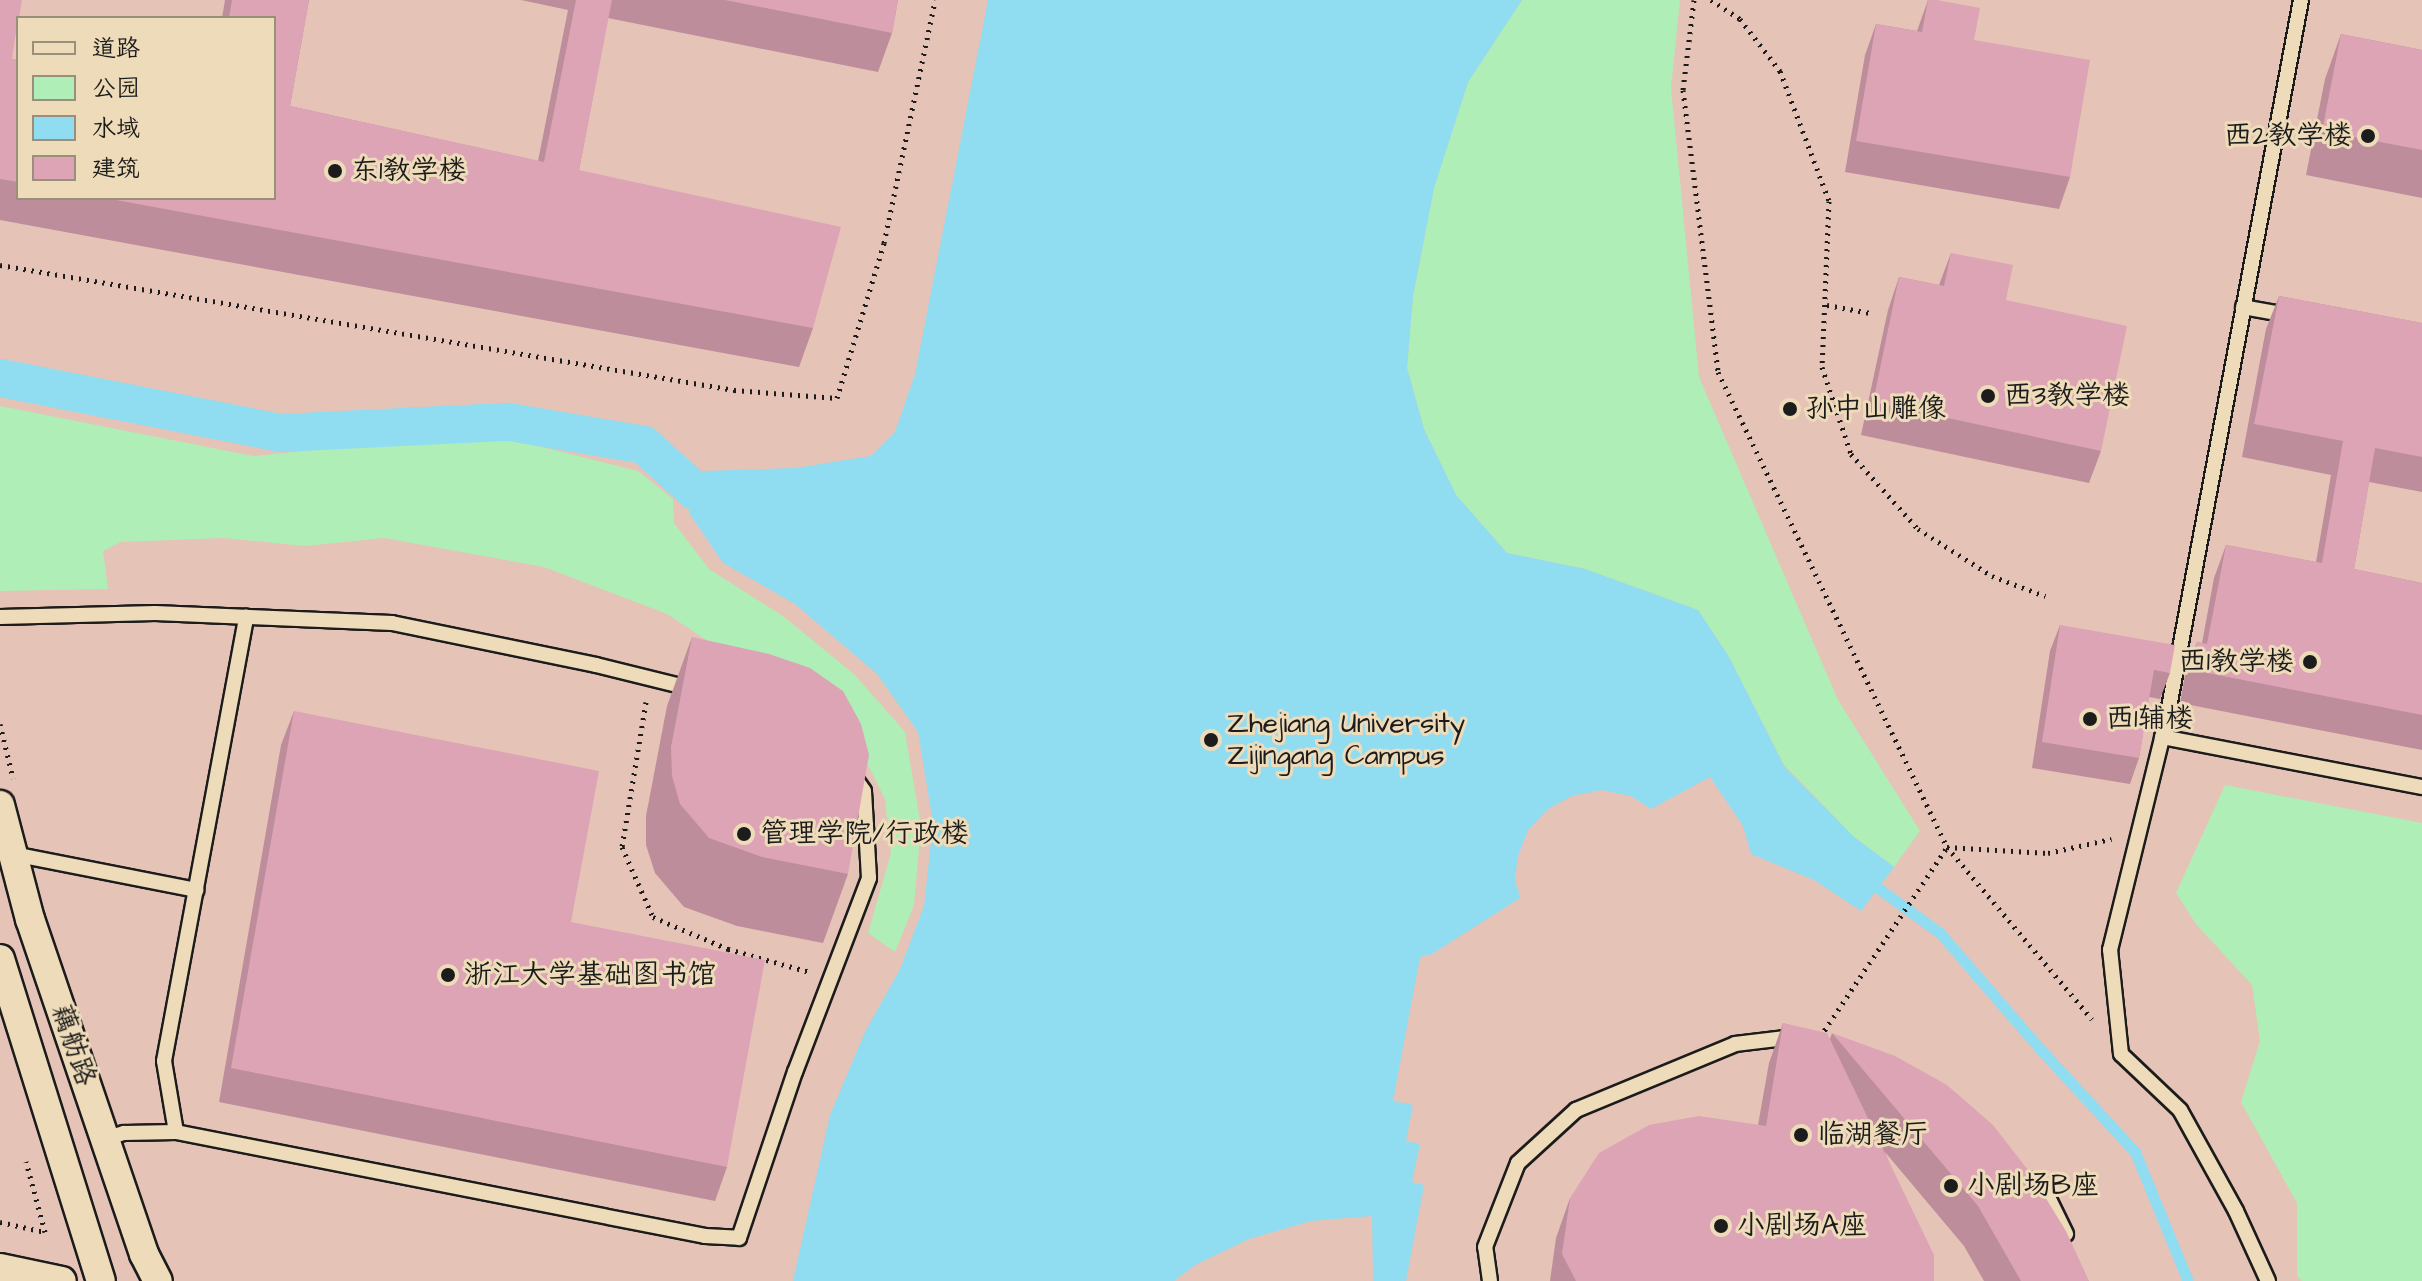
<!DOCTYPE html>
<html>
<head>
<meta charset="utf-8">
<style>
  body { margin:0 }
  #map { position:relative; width:2422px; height:1281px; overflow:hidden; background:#ead0b8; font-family:"Architects Daughter","LXGW WenKai TC",sans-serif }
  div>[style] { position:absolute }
  .built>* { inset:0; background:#e6c3b7 }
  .green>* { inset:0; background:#afeeb6 }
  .water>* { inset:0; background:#90dcf1 }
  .stream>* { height:11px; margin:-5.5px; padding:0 5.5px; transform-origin:5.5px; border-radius:5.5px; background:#90dcf1 }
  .canal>* { height:38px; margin:-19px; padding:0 19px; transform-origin:19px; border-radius:19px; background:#90dcf1 }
  .path>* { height:5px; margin-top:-2.5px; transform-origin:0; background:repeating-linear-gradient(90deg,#1c1c1c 0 2px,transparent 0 8px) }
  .roads { filter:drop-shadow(2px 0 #1c1c1c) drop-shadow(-2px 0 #1c1c1c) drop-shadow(0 2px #1c1c1c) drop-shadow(0 -2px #1c1c1c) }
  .lane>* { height:14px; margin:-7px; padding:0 7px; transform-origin:7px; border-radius:7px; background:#eedbb9 }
  .street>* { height:28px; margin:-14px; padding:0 14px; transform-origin:14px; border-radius:14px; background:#eedbb9 }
  .wall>* { inset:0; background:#bd8d9c }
  .building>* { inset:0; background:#dca4b5 }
  .dots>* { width:22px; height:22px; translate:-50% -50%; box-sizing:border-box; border:4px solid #eedbb9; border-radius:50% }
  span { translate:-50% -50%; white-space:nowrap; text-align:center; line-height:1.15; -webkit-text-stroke:6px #eedbb9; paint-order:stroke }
  .poi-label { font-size:28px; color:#1c1c1c }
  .right { translate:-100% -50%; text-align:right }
  .left { translate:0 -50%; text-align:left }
  .street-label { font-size:28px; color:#1c1c1c }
  .legend { position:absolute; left:16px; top:16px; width:260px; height:184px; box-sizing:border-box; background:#eedbb9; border:2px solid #9a8f7a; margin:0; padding:10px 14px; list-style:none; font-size:24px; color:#1c1c1c }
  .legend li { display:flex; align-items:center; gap:16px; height:40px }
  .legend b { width:40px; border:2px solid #9a8f7a }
</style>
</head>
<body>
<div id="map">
  <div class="built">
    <div style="clip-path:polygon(evenodd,0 0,2422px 0,2422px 1281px,0 1281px,0 0,18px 18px,274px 18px,274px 198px,18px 198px,18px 18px)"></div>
  </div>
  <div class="green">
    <div style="clip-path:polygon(1522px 0,1680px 0,1671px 88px,1699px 377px,1838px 700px,1920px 831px,1894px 867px,1854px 837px,1784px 765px,1729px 657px,1698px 610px,1585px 569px,1507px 553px,1456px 495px,1424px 429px,1407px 368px,1413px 296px,1434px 188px,1468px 82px)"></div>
    <div style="clip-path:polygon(0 406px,253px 456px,374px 444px,510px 439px,638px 471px,673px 499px,674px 523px,709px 569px,783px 616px,855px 675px,905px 732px,921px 826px,914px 905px,895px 952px,868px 933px,891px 853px,885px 799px,842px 713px,776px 686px,667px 614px,544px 567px,384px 538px,305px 546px,223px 538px,121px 542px,103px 551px,108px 589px,0 591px)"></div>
    <div style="clip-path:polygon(2225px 785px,2422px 823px,2422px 1281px,2302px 1281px,2297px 1276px,2297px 1203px,2241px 1102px,2260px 1041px,2252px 985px,2196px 924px,2176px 893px)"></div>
  </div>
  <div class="water">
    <div style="clip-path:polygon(988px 0,1522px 0,1468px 82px,1434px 188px,1413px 296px,1407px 368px,1424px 429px,1456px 495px,1507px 553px,1585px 569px,1698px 610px,1729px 657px,1784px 766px,1854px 837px,1894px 867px,1861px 911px,1814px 880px,1751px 854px,1743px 826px,1710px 777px,1651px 809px,1631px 796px,1601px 790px,1572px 796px,1548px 809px,1528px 830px,1518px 856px,1515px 879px,1520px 898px,1432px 954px,1420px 957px,1393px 1101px,1413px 1105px,1406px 1141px,1420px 1144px,1412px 1182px,1424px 1185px,1406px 1281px,1373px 1281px,1372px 1216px,1311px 1221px,1249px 1239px,1195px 1265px,1174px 1281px,793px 1281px,830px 1115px,865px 1032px,900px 969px,924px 906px,933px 823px,918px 732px,877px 674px,795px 604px,723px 563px,689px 513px,703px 471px,795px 468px,871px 456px,895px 432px,915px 374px)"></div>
  </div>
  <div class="stream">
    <div style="left:1878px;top:888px;width:77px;rotate:36deg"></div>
    <div style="left:1940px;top:933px;width:155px;rotate:49.2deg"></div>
    <div style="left:2041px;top:1050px;width:139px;rotate:47.3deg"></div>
    <div style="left:2135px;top:1152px;width:139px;rotate:67.7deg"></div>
  </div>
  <div class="canal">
    <div style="left:0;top:378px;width:285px;rotate:11.1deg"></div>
    <div style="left:280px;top:433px;width:229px;rotate:-2.8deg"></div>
    <div style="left:509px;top:422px;width:137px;rotate:9.7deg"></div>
    <div style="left:644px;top:445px;width:70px;rotate:42.1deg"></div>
  </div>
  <div class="path">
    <div style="left:1694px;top:0;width:91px;rotate:97deg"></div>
    <div style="left:1683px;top:90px;width:284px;rotate:82.9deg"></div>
    <div style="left:1718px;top:372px;width:527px;rotate:64.26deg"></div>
    <div style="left:1947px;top:847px;width:225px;rotate:49.9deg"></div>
    <div style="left:1711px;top:0;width:35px;rotate:33deg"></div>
    <div style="left:1740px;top:19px;width:66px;rotate:52.4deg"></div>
    <div style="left:1780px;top:71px;width:139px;rotate:69.3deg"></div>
    <div style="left:1829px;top:201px;width:166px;rotate:92.4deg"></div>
    <div style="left:1822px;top:367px;width:92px;rotate:71.6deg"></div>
    <div style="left:1851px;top:454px;width:101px;rotate:48.2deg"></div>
    <div style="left:1918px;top:529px;width:88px;rotate:32.4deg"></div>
    <div style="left:1992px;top:576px;width:57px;rotate:20.7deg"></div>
    <div style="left:0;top:265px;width:745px;rotate:9.66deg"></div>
    <div style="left:734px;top:390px;width:103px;rotate:4.4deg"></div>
    <div style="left:837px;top:398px;width:162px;rotate:-73.1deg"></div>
    <div style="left:884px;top:243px;width:248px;rotate:-78.1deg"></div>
    <div style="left:1827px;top:305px;width:44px;rotate:10.5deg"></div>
    <div style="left:646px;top:702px;width:147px;rotate:99.4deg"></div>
    <div style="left:622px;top:847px;width:77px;rotate:66.1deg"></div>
    <div style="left:653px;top:917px;width:82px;rotate:23.1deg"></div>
    <div style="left:728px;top:949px;width:85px;rotate:15.7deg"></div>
    <div style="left:0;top:724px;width:56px;rotate:76.5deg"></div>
    <div style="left:1820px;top:1037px;width:229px;rotate:-56.2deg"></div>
    <div style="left:1947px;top:847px;width:101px;rotate:3.4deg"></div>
    <div style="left:2048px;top:853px;width:65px;rotate:-12.5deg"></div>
    <div style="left:0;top:1222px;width:46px;rotate:12.5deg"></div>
    <div style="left:45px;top:1232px;width:73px;rotate:-105deg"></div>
  </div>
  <div class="roads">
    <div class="lane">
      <div style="left:2243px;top:307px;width:46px;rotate:10.1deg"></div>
      <div style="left:0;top:617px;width:155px;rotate:-1.5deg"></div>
      <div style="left:155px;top:613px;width:237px;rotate:2.4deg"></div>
      <div style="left:392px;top:623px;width:208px;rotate:11.6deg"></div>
      <div style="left:596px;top:665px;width:100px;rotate:13.9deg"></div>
      <div style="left:2162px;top:737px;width:265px;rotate:10.9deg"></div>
      <div style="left:13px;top:854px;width:187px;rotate:11.1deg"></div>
      <div style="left:176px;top:1132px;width:72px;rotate:-99.6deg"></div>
      <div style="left:164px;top:1061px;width:452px;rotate:-79.5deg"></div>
      <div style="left:105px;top:1139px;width:20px;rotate:-18deg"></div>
      <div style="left:124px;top:1133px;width:52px;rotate:-1.1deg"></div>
      <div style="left:176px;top:1132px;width:539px;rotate:11.12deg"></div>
      <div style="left:705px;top:1236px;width:34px;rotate:3deg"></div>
      <div style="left:739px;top:1238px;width:175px;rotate:-71.4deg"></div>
      <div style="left:795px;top:1072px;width:208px;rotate:-69.1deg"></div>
      <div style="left:869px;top:878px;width:87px;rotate:-93.3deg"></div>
      <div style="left:864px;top:791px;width:21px;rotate:-125deg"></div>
      <div style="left:2028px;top:1179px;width:29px;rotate:44deg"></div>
      <div style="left:2049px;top:1199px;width:39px;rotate:64deg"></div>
      <div style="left:1490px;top:1281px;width:34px;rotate:-98deg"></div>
      <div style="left:1485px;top:1247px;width:90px;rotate:-68.6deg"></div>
      <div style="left:1518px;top:1163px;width:79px;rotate:-42.4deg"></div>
      <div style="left:1576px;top:1110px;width:172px;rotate:-22.5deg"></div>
      <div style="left:1735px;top:1044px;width:59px;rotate:-6.8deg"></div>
      <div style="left:2268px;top:1281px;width:77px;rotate:-114.6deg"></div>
      <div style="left:2236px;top:1211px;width:115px;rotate:-119deg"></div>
      <div style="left:2180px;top:1110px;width:81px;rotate:-136.5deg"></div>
      <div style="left:2121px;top:1054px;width:105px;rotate:-96deg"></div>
      <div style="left:2110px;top:950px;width:239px;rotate:-76.2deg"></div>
      <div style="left:2167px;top:718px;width:730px;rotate:-79.43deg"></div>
    </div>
    <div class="street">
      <div style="left:0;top:805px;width:118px;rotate:75.3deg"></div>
      <div style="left:30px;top:919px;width:354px;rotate:71.2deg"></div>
      <div style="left:144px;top:1254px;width:30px;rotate:63deg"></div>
      <div style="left:0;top:959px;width:337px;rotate:72.6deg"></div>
      <div style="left:0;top:1268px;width:63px;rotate:11.8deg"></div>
    </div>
  </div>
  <div class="wall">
    <div style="clip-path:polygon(0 0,12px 59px,18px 60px,18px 198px,274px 198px,274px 18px,222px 18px,225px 0,309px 0,290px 106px,538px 161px,568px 10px,521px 0,898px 0,892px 33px,878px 72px,608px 18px,579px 170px,813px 328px,799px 367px,0 220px)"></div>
    <div style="clip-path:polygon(1928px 0,1974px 40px,2070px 177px,2059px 209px,1845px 172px,1865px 55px,1876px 24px,1917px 31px)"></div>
    <div style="clip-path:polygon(2341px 34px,2422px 50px,2422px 198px,2306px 175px,2325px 79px)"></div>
    <div style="clip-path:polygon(1951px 253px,2006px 300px,2101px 451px,2089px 483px,1861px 435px,1888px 310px,1899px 277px,1939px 285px)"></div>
    <div style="clip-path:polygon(2279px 296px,2422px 323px,2422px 492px,2369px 482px,2354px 569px,2422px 583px,2422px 750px,2180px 703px,2185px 675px,2197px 642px,2202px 643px,2214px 578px,2226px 545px,2316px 562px,2331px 475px,2242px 457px,2266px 329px)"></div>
    <div style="clip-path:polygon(2060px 625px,2170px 673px,2160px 699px,2149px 697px,2139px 758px,2130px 784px,2032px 768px,2050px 651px)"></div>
    <div style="clip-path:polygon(692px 637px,848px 874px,823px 943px,737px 926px,684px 907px,655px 873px,646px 845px,646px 816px,667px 706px)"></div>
    <div style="clip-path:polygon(294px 711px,571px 922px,727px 1167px,715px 1201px,219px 1102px,281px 745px)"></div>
    <div style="clip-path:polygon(1783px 1023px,1830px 1039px,1832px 1033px,2089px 1281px,1984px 1281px,1964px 1246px,1885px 1152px,1934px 1281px,1550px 1281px,1556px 1238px,1570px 1198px,1758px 1125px,1769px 1063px)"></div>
  </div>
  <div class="building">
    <div style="clip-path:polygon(0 0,22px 0,19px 18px,18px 18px,12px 59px,18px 60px,18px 182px,0 179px)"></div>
    <div style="clip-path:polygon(232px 0,309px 0,290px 106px,544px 162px,576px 0,612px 0,579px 170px,841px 227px,813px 328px,105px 198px,274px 198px,274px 18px,229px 18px)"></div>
    <div style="clip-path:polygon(725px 0,898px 0,892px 33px)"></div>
    <div style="clip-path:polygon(1928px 0,1937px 0,1980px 8px,1974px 40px,2090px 60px,2070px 177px,1856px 141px,1876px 24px,1922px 32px)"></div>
    <div style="clip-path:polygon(2341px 34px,2422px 50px,2422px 150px,2322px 131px)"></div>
    <div style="clip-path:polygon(1951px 253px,2013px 265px,2006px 300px,2127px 326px,2101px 451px,1873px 402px,1899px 277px,1944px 286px)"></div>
    <div style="clip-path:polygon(2279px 296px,2422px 323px,2422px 457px,2375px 448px,2354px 569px,2422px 583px,2422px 715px,2192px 670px,2197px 642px,2207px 644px,2226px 545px,2322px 563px,2343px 441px,2254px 424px)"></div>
    <div style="clip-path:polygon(2060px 625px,2175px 645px,2170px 673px,2154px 670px,2139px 758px,2042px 742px)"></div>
    <div style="clip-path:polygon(692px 637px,769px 654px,810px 668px,843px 691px,861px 724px,869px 755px,848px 874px,762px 857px,709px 838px,680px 804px,672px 776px,671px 747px)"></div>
    <div style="clip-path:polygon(294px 711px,599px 771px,571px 922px,765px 960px,727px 1167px,231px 1068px)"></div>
    <div style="clip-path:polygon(1783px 1023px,1827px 1033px,1934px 1255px,1934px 1281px,1576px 1281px,1562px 1254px,1570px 1198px,1599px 1153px,1649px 1125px,1699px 1116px,1766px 1126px)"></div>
    <div style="clip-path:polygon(1832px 1033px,1895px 1056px,1947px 1085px,1993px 1125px,2031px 1174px,2066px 1231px,2089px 1281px,2021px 1281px,1978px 1206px)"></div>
  </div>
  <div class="dots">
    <div style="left:2368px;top:136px;background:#1c1c1c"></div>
    <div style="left:335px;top:171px;background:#1c1c1c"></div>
    <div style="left:1988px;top:396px;background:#1c1c1c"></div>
    <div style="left:1790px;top:409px;background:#1c1c1c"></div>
    <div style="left:2310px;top:662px;background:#1c1c1c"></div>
    <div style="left:2090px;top:719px;background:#1c1c1c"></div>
    <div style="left:1211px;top:740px;background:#1c1c1c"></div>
    <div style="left:744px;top:834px;background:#1c1c1c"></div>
    <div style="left:448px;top:975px;background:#1c1c1c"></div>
    <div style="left:1801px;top:1135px;background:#1c1c1c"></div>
    <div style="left:1951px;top:1186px;background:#1c1c1c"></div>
    <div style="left:1721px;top:1226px;background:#1c1c1c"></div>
  </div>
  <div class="poi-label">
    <span class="right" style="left:2352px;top:136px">西2教学楼</span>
    <span class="left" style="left:351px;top:171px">东1教学楼</span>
    <span class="left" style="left:2004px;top:396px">西3教学楼</span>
    <span class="left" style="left:1806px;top:409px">孙中山雕像</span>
    <span class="right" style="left:2294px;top:662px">西1教学楼</span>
    <span class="left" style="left:2106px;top:719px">西1辅楼</span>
    <span class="left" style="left:1227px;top:740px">Zhejiang University<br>Zijingang Campus</span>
    <span class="left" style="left:760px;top:834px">管理学院/行政楼</span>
    <span class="left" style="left:464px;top:975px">浙江大学基础图书馆</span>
    <span class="left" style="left:1817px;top:1135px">临湖餐厅</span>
    <span class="left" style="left:1967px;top:1186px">小剧场B座</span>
    <span class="left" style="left:1737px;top:1226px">小剧场A座</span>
  </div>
  <div class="street-label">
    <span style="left:73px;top:1045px;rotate:71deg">藕舫路</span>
  </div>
  <ul class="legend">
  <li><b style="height:10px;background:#eedbb9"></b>道路</li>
  <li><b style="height:22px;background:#afeeb6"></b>公园</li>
  <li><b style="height:22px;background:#90dcf1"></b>水域</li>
  <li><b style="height:22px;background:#dca4b5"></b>建筑</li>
  </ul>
</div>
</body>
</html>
